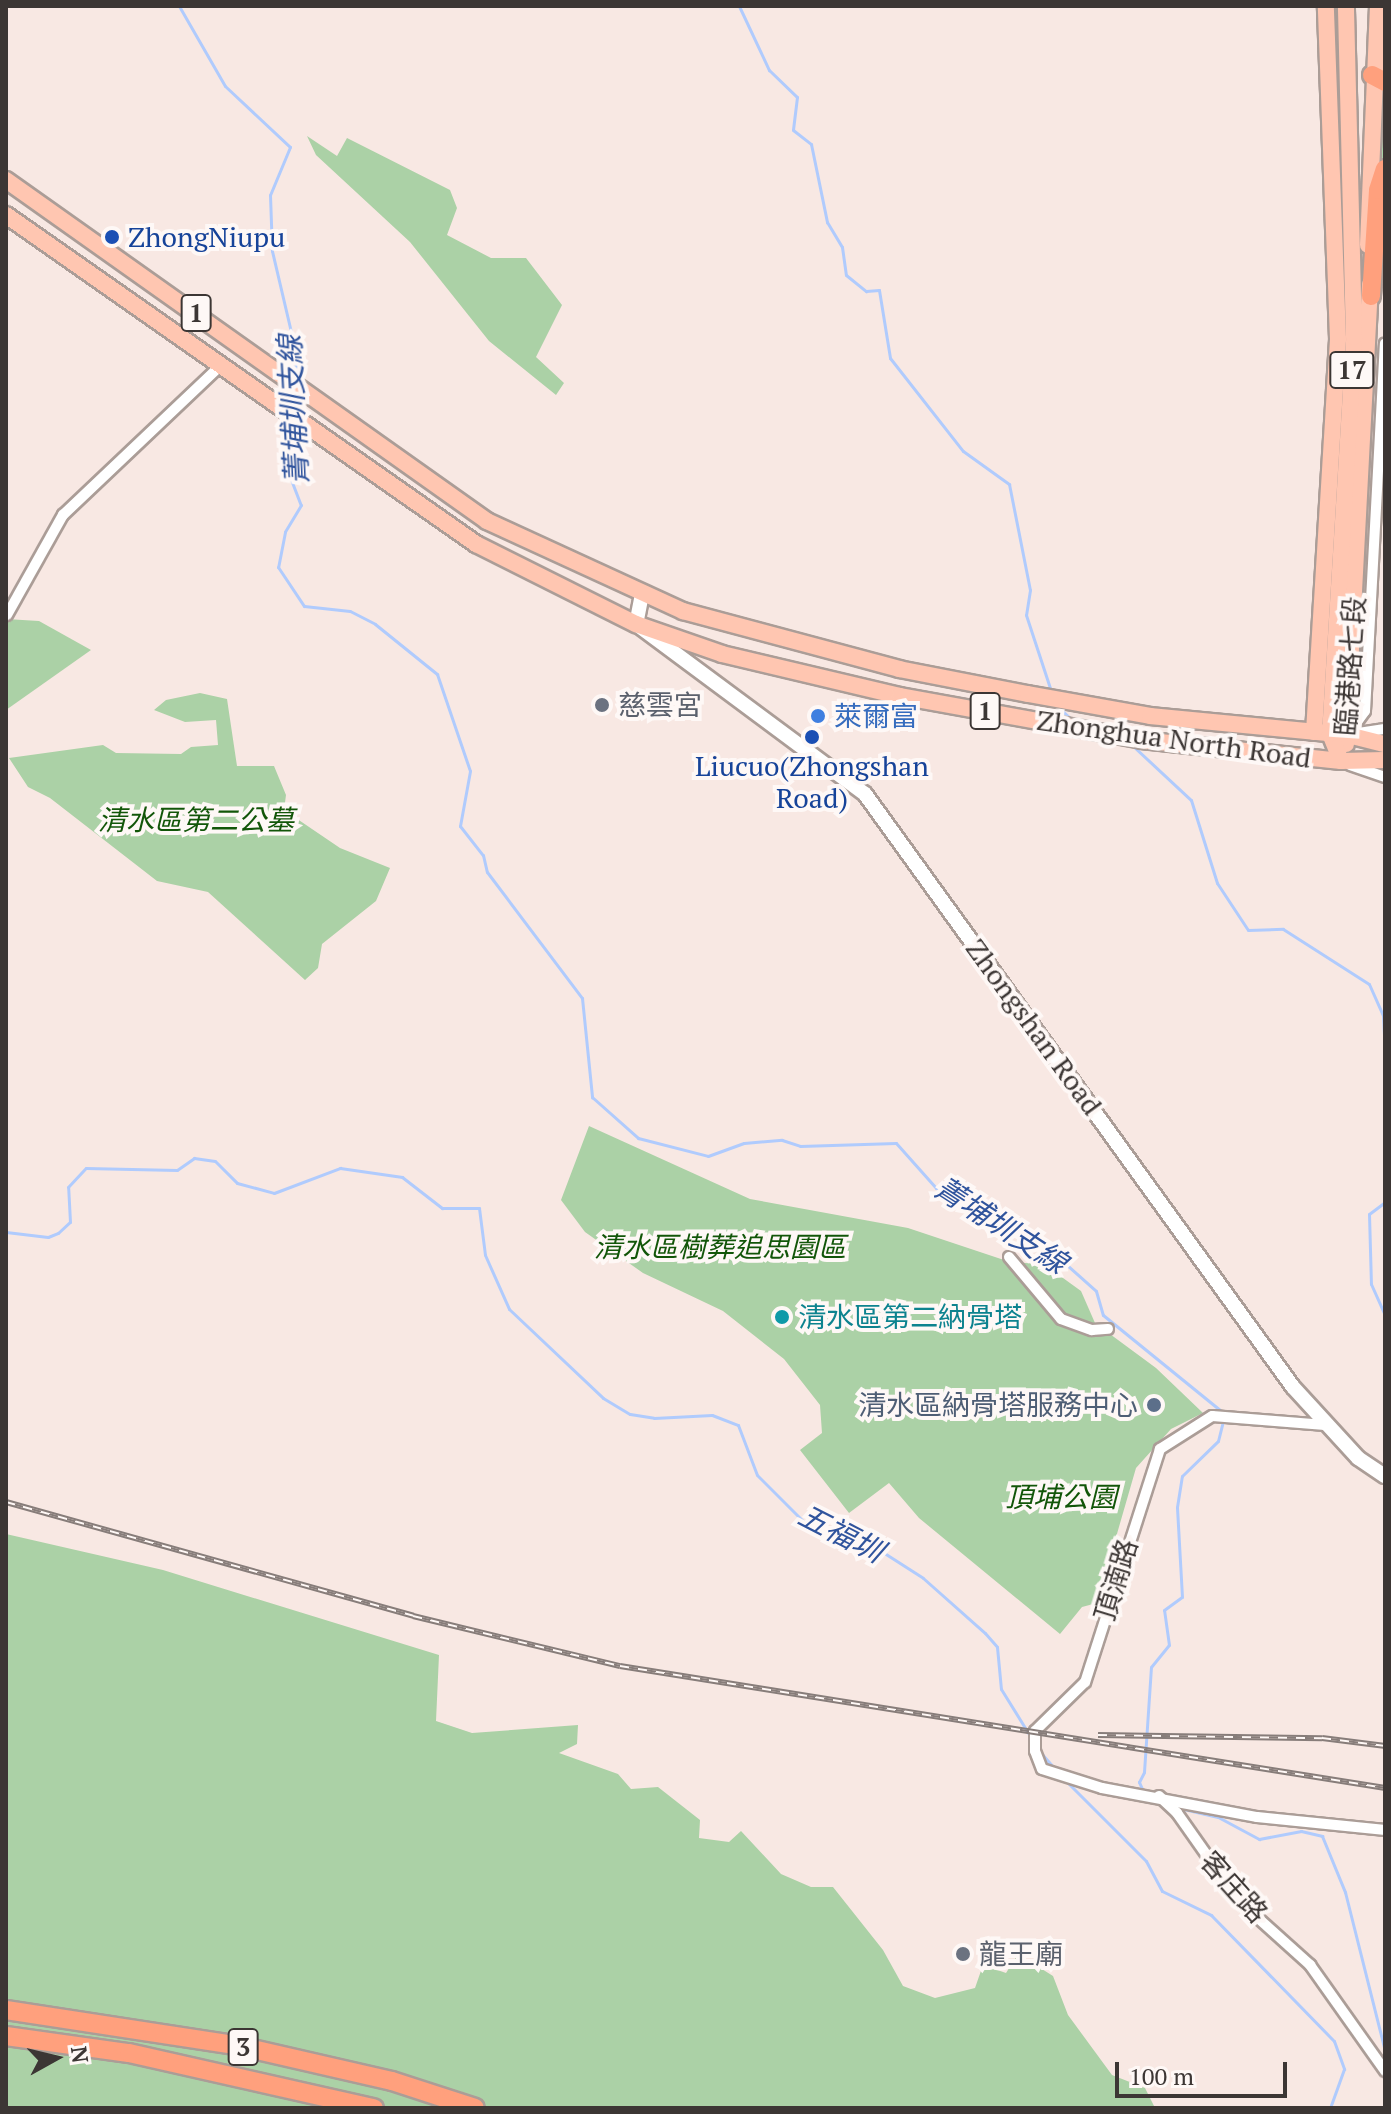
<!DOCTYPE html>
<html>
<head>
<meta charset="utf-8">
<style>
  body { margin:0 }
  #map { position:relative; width:1391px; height:2114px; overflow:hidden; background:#f8e8e3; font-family:"PT Serif","Noto Sans TC",serif }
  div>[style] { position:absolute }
  .green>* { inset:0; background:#abd1a6 }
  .stream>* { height:3px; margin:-1.5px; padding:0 1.5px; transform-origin:1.5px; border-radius:1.5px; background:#b0cbfd }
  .roads { filter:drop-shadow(2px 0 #ab9d97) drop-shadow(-2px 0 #ab9d97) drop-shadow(0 2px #ab9d97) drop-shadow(0 -2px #ab9d97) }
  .street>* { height:10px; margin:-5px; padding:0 5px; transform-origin:5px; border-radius:5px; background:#fff }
  .secondary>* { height:14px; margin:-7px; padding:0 7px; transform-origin:7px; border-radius:7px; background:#fff }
  .primary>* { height:16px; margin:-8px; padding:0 8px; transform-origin:8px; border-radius:8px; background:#ffc6b1 }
  .highway>* { height:18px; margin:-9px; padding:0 9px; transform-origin:9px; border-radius:9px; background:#ffa07d }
  .rail>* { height:6px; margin-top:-3px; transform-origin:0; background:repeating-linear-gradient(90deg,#fef8f6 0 9px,#877d7a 0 18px); box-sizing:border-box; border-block:2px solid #877d7a }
  .dots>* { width:22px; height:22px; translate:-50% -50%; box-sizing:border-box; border:4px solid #fef8f6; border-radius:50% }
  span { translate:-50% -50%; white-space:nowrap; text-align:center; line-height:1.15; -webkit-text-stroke:8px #fef8f6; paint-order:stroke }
  .shield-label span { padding:2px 6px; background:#fef8f6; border:2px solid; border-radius:6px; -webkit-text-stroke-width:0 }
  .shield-label { font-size:26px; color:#3c3634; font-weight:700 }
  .transit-label { font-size:28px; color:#164399 }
  .left { translate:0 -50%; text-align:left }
  .street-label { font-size:28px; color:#3c3634 }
  .worship-label { font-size:28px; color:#5b616d }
  .shop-label { font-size:28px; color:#366cbe }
  .park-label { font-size:28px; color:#125609; font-style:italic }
  .culture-label { font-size:28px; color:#0d838f }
  .service-label { font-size:28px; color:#4e5e75 }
  .right { translate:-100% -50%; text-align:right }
  .water-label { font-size:30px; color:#30549d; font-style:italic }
  .frame { position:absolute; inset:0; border:8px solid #3c3634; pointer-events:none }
  .north { position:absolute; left:16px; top:2018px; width:80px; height:80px; -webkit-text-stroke:6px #fef8f6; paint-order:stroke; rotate:82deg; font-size:22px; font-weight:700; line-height:32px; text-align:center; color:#3c3634 }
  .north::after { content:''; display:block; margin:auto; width:28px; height:36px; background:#3c3634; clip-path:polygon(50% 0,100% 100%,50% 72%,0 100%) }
  .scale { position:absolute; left:1115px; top:2062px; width:172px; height:36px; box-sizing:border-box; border:4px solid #3c3634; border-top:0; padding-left:10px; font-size:24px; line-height:28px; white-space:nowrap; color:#3c3634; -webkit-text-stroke:6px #fef8f6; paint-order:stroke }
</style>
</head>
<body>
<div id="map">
  <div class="green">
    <div style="clip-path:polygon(1378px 98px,1385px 100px,1385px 158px,1379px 167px)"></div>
    <div style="clip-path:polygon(307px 136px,337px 156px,347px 138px,450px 190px,457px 208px,447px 235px,491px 258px,526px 258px,562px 305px,536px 357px,564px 383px,556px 395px,489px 341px,410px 242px,316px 155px)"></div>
    <div style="clip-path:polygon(6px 619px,39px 621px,91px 650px,6px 710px)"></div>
    <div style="clip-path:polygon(200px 693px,227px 699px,237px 766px,274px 766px,286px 795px,284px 810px,340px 848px,390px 868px,376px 901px,322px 944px,318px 968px,305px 980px,208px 892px,157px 881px,50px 798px,28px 787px,9px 758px,103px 745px,116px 753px,181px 754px,191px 747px,218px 745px,216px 720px,185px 722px,154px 710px,166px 700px)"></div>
    <div style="clip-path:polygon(589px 1126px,750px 1199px,908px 1228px,1007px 1261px,1045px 1265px,1081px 1291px,1095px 1323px,1156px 1368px,1203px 1413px,1171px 1429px,1136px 1468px,1097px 1603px,1082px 1607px,1060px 1634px,919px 1518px,889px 1483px,849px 1513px,800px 1450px,822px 1433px,820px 1405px,784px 1359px,723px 1311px,643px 1273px,585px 1232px,561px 1200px)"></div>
    <div style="clip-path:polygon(6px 1534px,163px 1570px,439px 1655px,436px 1721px,472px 1733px,578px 1725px,577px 1744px,559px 1753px,618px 1774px,631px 1789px,658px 1787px,700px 1820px,699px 1838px,729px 1842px,741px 1831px,781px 1874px,811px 1887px,833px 1887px,883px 1950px,903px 1986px,935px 1998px,975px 1988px,983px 1965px,1006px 1973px,1018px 1954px,1053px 1976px,1068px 2015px,1112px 2075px,1145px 2088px,1155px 2108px,6px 2108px)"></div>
  </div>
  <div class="stream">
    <div style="left:179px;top:6px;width:92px;rotate:60.1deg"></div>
    <div style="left:225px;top:86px;width:89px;rotate:43.2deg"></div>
    <div style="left:290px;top:147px;width:52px;rotate:112.6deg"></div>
    <div style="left:270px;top:195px;width:56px;rotate:88deg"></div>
    <div style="left:272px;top:251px;width:105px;rotate:76.8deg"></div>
    <div style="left:296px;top:353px;width:25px;rotate:92deg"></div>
    <div style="left:739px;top:6px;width:71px;rotate:64.9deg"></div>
    <div style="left:769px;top:70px;width:39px;rotate:44deg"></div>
    <div style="left:797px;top:97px;width:33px;rotate:97deg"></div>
    <div style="left:793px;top:130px;width:23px;rotate:38deg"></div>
    <div style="left:811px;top:144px;width:80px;rotate:78.4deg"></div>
    <div style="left:827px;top:222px;width:29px;rotate:59deg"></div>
    <div style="left:842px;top:247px;width:28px;rotate:82deg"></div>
    <div style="left:846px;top:275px;width:26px;rotate:39deg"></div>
    <div style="left:866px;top:291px;width:13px;rotate:-4deg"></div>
    <div style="left:879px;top:290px;width:69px;rotate:80.8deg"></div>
    <div style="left:890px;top:358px;width:118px;rotate:51.9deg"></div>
    <div style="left:963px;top:451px;width:57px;rotate:35.7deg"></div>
    <div style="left:1009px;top:484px;width:108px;rotate:78.8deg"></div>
    <div style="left:1030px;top:590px;width:25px;rotate:99deg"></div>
    <div style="left:1026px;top:615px;width:80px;rotate:71.8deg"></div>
    <div style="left:295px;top:410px;width:16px;rotate:-90deg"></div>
    <div style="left:295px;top:426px;width:28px;rotate:77deg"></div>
    <div style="left:301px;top:453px;width:26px;rotate:115deg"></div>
    <div style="left:290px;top:477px;width:30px;rotate:69deg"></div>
    <div style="left:301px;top:505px;width:31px;rotate:121deg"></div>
    <div style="left:285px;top:532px;width:36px;rotate:101deg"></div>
    <div style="left:278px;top:567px;width:47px;rotate:56.3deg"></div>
    <div style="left:304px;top:606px;width:46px;rotate:6.2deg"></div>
    <div style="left:350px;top:611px;width:28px;rotate:27deg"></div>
    <div style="left:375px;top:624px;width:80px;rotate:38.9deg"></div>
    <div style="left:437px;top:674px;width:102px;rotate:71.2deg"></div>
    <div style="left:470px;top:771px;width:56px;rotate:100.3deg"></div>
    <div style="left:460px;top:826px;width:37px;rotate:52deg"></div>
    <div style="left:483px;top:855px;width:17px;rotate:77deg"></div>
    <div style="left:487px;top:872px;width:158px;rotate:53deg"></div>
    <div style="left:582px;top:998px;width:100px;rotate:84.2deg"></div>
    <div style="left:592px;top:1097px;width:62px;rotate:41.7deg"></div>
    <div style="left:638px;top:1138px;width:72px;rotate:14.4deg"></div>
    <div style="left:708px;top:1156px;width:38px;rotate:-20deg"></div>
    <div style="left:744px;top:1143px;width:38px;rotate:-5deg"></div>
    <div style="left:782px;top:1140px;width:19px;rotate:18deg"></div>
    <div style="left:800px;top:1146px;width:96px;rotate:-1.8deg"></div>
    <div style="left:896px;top:1143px;width:60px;rotate:48.4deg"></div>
    <div style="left:936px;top:1188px;width:127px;rotate:28.2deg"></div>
    <div style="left:1048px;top:1248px;width:64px;rotate:41.9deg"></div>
    <div style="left:1096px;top:1291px;width:25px;rotate:74deg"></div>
    <div style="left:1103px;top:1315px;width:157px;rotate:39.1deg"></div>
    <div style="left:1056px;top:705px;width:25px;rotate:43deg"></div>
    <div style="left:1133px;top:746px;width:79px;rotate:43deg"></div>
    <div style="left:1191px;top:800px;width:87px;rotate:72.6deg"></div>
    <div style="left:1217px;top:883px;width:56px;rotate:56.6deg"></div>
    <div style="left:1248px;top:930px;width:35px;rotate:-2deg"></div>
    <div style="left:1283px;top:929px;width:102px;rotate:32.6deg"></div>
    <div style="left:1369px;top:984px;width:34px;rotate:66deg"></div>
    <div style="left:1383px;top:1015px;width:40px;rotate:87.1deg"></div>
    <div style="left:1385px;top:1202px;width:20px;rotate:143deg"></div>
    <div style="left:1369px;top:1214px;width:70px;rotate:88.4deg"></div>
    <div style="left:1371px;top:1284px;width:35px;rotate:66deg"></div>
    <div style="left:6px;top:1232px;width:42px;rotate:6.8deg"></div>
    <div style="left:48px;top:1237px;width:11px;rotate:-22deg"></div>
    <div style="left:58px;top:1233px;width:16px;rotate:-43deg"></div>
    <div style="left:70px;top:1222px;width:35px;rotate:-93deg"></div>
    <div style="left:68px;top:1187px;width:26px;rotate:-47deg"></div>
    <div style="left:86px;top:1168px;width:91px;rotate:1.3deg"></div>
    <div style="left:177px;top:1170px;width:21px;rotate:-35deg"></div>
    <div style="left:194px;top:1158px;width:21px;rotate:8deg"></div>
    <div style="left:215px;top:1161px;width:31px;rotate:45deg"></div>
    <div style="left:237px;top:1183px;width:38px;rotate:15deg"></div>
    <div style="left:274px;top:1193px;width:71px;rotate:-20.7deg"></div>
    <div style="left:340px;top:1168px;width:63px;rotate:8.3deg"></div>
    <div style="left:402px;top:1177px;width:51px;rotate:37.8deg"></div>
    <div style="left:442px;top:1208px;width:37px"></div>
    <div style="left:479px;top:1208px;width:47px;rotate:82.7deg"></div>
    <div style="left:485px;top:1255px;width:59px;rotate:66deg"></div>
    <div style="left:509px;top:1309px;width:129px;rotate:43.4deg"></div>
    <div style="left:603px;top:1398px;width:31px;rotate:31deg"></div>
    <div style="left:630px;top:1414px;width:24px;rotate:9deg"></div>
    <div style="left:654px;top:1418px;width:58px;rotate:-3deg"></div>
    <div style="left:712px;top:1415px;width:28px;rotate:21deg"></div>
    <div style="left:738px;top:1425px;width:53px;rotate:69.2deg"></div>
    <div style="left:757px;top:1475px;width:65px;rotate:45deg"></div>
    <div style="left:803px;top:1521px;width:51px;rotate:13.5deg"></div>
    <div style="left:853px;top:1533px;width:83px;rotate:32.7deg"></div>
    <div style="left:923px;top:1578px;width:83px;rotate:41.6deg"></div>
    <div style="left:985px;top:1633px;width:18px;rotate:49deg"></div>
    <div style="left:997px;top:1647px;width:42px;rotate:84.6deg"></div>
    <div style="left:1001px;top:1689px;width:55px;rotate:58.3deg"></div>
    <div style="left:1041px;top:1753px;width:20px;rotate:49deg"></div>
    <div style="left:1064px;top:1779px;width:116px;rotate:45deg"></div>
    <div style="left:1146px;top:1861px;width:34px;rotate:62deg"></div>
    <div style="left:1162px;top:1891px;width:55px;rotate:26.1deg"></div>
    <div style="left:1211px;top:1915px;width:176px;rotate:45.7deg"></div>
    <div style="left:1334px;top:2041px;width:30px;rotate:70deg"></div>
    <div style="left:1344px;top:2069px;width:41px;rotate:109.7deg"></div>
    <div style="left:1143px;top:1791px;width:10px;rotate:-114deg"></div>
    <div style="left:1139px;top:1782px;width:11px;rotate:-63deg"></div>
    <div style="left:1144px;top:1772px;width:105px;rotate:-86.2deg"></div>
    <div style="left:1151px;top:1667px;width:28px;rotate:-51deg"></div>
    <div style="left:1169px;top:1645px;width:35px;rotate:-98deg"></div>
    <div style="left:1164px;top:1610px;width:22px;rotate:-36deg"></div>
    <div style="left:1182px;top:1597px;width:90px;rotate:-93.2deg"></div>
    <div style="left:1177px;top:1507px;width:31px;rotate:-81deg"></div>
    <div style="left:1182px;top:1476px;width:50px;rotate:-44.2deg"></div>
    <div style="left:1218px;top:1441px;width:21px;rotate:-76deg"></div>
    <div style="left:1175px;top:1807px;width:44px;rotate:13.1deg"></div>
    <div style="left:1218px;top:1817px;width:47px;rotate:28.2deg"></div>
    <div style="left:1259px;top:1839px;width:43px;rotate:-10.8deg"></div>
    <div style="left:1301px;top:1831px;width:22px;rotate:13deg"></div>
    <div style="left:1322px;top:1836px;width:61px;rotate:67.7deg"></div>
    <div style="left:1345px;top:1892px;width:164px;rotate:75.9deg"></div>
  </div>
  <div class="roads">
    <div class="street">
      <div style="left:7px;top:615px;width:115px;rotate:-60.8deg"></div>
      <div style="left:63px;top:515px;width:216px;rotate:-43.5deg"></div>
      <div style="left:1349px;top:733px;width:27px;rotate:-54deg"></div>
      <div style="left:1365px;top:711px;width:368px;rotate:-86.9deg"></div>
      <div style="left:1352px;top:734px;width:33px;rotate:-9deg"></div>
      <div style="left:1350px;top:765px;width:37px;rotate:19deg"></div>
      <div style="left:1009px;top:1257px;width:81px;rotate:50deg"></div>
      <div style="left:1061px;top:1319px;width:33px;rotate:20deg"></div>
      <div style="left:1092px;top:1330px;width:16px;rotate:-4deg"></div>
      <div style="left:1325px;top:1425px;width:113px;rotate:-175.4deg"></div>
      <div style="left:1212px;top:1416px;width:62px;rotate:147.6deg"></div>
      <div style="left:1160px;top:1449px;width:245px;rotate:107.8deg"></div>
      <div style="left:1085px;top:1682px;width:70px;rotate:135.6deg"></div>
      <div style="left:1035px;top:1731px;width:20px;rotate:90deg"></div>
      <div style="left:1035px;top:1751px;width:19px;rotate:69deg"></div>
      <div style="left:1042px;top:1769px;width:63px;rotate:17.6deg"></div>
      <div style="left:1102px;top:1788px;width:158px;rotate:10.6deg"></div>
      <div style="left:1257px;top:1817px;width:129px;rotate:5.8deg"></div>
      <div style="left:1159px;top:1796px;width:25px;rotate:43deg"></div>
      <div style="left:1177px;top:1813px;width:108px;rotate:54.8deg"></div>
      <div style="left:1239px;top:1901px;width:96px;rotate:42deg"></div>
      <div style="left:1310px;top:1965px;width:130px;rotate:54.7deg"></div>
    </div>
    <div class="secondary">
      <div style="left:642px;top:594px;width:31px;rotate:101deg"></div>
      <div style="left:636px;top:624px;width:285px;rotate:36.6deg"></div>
      <div style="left:865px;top:794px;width:731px;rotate:54.18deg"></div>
      <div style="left:1293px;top:1387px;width:96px;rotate:47.5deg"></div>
      <div style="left:1358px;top:1458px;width:32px;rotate:34deg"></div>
    </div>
    <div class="primary">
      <div style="left:6px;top:180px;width:590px;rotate:35.33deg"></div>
      <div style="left:487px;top:521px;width:216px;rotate:24.7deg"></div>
      <div style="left:683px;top:611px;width:224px;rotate:15deg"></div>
      <div style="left:899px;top:669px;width:131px;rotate:11deg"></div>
      <div style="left:1028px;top:694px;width:124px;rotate:10.2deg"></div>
      <div style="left:1150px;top:716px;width:199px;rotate:5.5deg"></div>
      <div style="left:1348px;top:735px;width:38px;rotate:14deg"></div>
      <div style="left:6px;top:215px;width:574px;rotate:34.99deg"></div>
      <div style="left:476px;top:544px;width:179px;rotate:26.6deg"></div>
      <div style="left:636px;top:624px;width:91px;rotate:19.2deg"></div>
      <div style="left:722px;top:654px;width:183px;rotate:13.3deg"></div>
      <div style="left:900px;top:696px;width:245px;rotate:10.3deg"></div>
      <div style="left:1141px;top:740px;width:201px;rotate:6deg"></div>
      <div style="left:1341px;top:761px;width:44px;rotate:-1.3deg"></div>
      <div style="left:1368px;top:245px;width:239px;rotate:-87.6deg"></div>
      <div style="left:1314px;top:732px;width:394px;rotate:-86.5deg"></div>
      <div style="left:1338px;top:339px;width:333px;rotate:-92.1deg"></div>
      <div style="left:1346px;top:744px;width:461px;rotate:-87deg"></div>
      <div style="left:1341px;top:761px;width:29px;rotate:-112deg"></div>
      <div style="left:1330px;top:734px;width:398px;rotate:-86.5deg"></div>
      <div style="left:1354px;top:337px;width:331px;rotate:-91.4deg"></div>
    </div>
    <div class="highway">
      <div style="left:1372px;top:75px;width:15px;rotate:28deg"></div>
      <div style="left:1371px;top:296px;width:106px;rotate:-86.2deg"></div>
      <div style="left:1378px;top:190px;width:22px;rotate:-72deg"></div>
      <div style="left:6px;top:2010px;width:232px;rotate:8.7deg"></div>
      <div style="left:235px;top:2045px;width:161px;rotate:12.9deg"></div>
      <div style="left:392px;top:2081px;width:87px;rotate:18deg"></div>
      <div style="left:6px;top:2036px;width:124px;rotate:7.9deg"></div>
      <div style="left:129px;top:2053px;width:251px;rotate:12.7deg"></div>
    </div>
  </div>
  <div class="rail">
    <div style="left:6px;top:1502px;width:423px;rotate:15.6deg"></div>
    <div style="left:413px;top:1616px;width:213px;rotate:13.6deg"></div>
    <div style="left:620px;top:1666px;width:775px;rotate:9.06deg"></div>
    <div style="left:1098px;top:1735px;width:224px;rotate:0.8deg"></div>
    <div style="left:1322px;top:1738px;width:64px;rotate:7.2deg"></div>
  </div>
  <div class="dots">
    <div style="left:112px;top:237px;background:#1a4fb4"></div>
    <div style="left:602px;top:705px;background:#6b7280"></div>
    <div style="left:818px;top:716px;background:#3f7fe0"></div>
    <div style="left:812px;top:737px;background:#1a4fb4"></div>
    <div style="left:782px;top:1317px;background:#0f9aa8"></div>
    <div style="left:1154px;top:1405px;background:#5c6f8a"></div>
    <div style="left:963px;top:1954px;background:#6b7280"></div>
  </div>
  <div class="shield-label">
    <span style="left:196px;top:313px">1</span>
    <span style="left:1352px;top:370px">17</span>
    <span style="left:985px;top:711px">1</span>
    <span style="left:243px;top:2047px">3</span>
  </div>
  <div class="transit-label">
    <span class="left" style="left:128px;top:237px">ZhongNiupu</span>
    <span style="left:812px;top:782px">Liucuo(Zhongshan<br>Road)</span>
  </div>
  <div class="street-label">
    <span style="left:1350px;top:666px;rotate:-86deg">臨港路七段</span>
    <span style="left:1174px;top:739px;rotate:8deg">Zhonghua North Road</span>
    <span style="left:1034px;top:1027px;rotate:54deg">Zhongshan Road</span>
    <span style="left:1116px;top:1580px;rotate:-73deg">頂湳路</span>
    <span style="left:1234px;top:1887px;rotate:48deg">客庄路</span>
  </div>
  <div class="worship-label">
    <span class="left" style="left:618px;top:705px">慈雲宮</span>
    <span class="left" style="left:979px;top:1954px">龍王廟</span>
  </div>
  <div class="shop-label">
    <span class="left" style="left:834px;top:716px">萊爾富</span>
  </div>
  <div class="park-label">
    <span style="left:196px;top:820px">清水區第二公墓</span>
    <span style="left:720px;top:1247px">清水區樹葬追思園區</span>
    <span style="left:1061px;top:1497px">頂埔公園</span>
  </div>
  <div class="culture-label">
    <span class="left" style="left:798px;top:1317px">清水區第二納骨塔</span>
  </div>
  <div class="service-label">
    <span class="right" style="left:1138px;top:1405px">清水區納骨塔服務中心</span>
  </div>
  <div class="water-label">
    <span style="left:293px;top:410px;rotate:-93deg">菁埔圳支線</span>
    <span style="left:1001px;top:1225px;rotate:33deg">菁埔圳支線</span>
    <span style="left:841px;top:1533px;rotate:27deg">五福圳</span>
  </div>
  <div class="frame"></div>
  <div class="north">N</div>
  <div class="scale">100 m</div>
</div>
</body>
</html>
